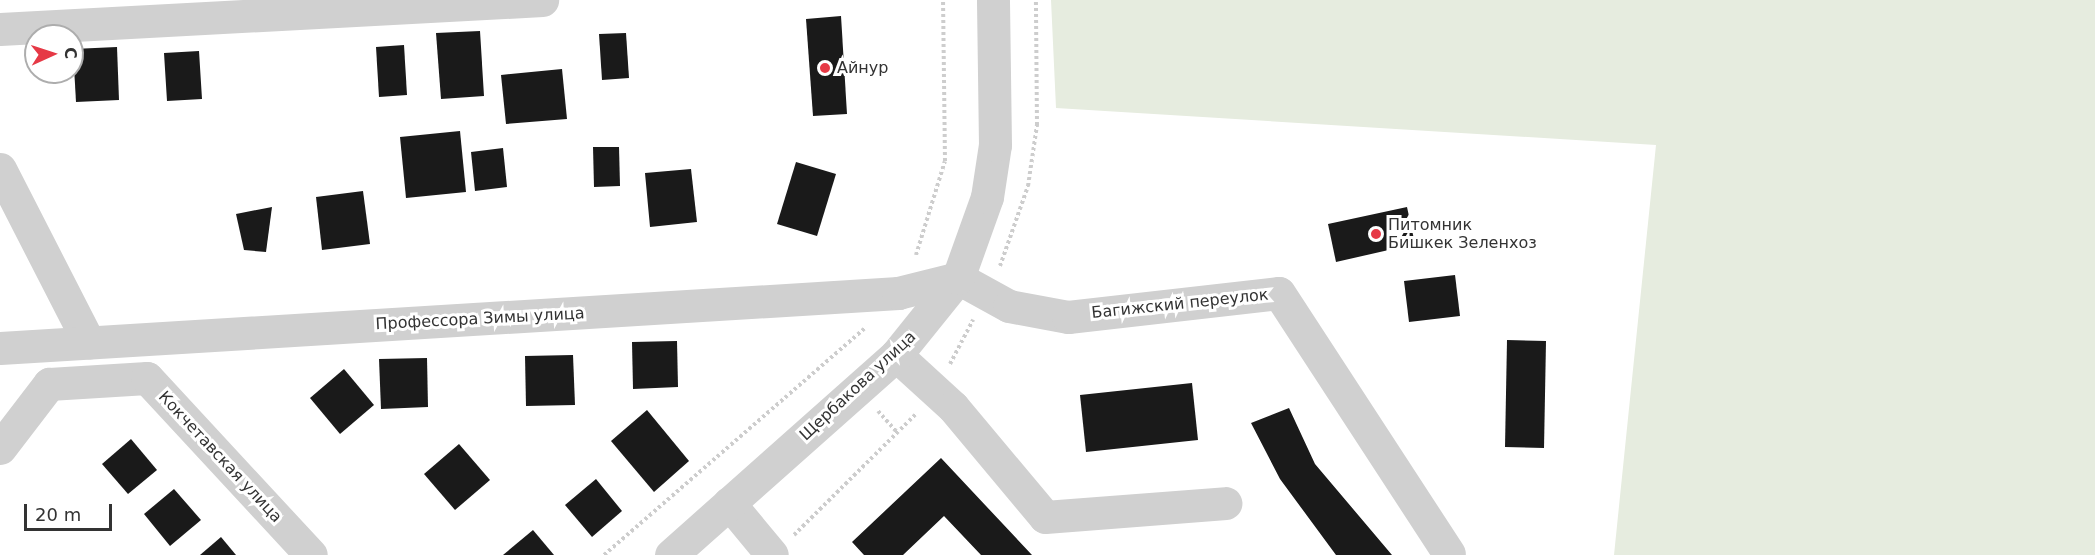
<!DOCTYPE html>
<html>
<head>
<meta charset="utf-8">
<style>
  body { margin:0 }
  #map { position:relative; width:2095px; height:555px; overflow:hidden; background:#fff; font-family:"DejaVu Sans",sans-serif }
  div>[style] { position:absolute }
  .green>* { inset:0; background:#e6ecdf }
  .building>* { inset:0; background:#1a1a1a }
  .path>* { height:4px; margin-top:-2px; transform-origin:0; background:repeating-linear-gradient(90deg,#cdcdcd 0 3px,transparent 0 6px) }
  .minor>* { height:33px; margin:-16.5px; padding:0 16.5px; transform-origin:16.5px; border-radius:16.5px; background:#d0d0d0 }
  .dots>* { width:16px; height:16px; translate:-50% -50%; box-sizing:border-box; border:3px solid #fff; border-radius:50% }
  span { translate:-50% -50%; white-space:nowrap; text-align:center; line-height:1.15; -webkit-text-stroke:6px #fff; paint-order:stroke }
  .poi-label { font-size:16px; color:#333 }
  .left { translate:0 -50%; text-align:left }
  .street-label { font-size:16px; color:#333 }
  .north { position:absolute; left:24px; top:24px; width:60px; height:60px; box-sizing:border-box; background:#fff; border:2px solid #adadad; border-radius:50%; rotate:87deg; font-size:16px; font-weight:700; line-height:24px; text-align:center; color:#333 }
  .north::after { content:''; display:block; margin:auto; width:21px; height:27px; background:#e63946; clip-path:polygon(50% 0,100% 100%,50% 72%,0 100%) }
  .scale { position:absolute; left:24px; top:504px; width:88px; height:27px; box-sizing:border-box; border:3px solid #333; border-top:0; padding-left:8px; font-size:18px; line-height:21px; white-space:nowrap; color:#333; -webkit-text-stroke:4px #fff; paint-order:stroke }
</style>
</head>
<body>
<div id="map">
  <div class="green">
    <div style="clip-path:polygon(1051px 0,2095px 0,2095px 555px,1614px 555px,1656px 145px,1056px 108px)"></div>
  </div>
  <div class="building">
    <div style="clip-path:polygon(841px 16px,847px 114px,813px 116px,806px 19px)"></div>
    <div style="clip-path:polygon(480px 31px,484px 96px,441px 99px,436px 33px)"></div>
    <div style="clip-path:polygon(626px 33px,629px 78px,602px 80px,599px 34px)"></div>
    <div style="clip-path:polygon(404px 45px,407px 95px,379px 97px,376px 47px)"></div>
    <div style="clip-path:polygon(117px 47px,119px 100px,76px 102px,73px 49px)"></div>
    <div style="clip-path:polygon(199px 51px,202px 99px,167px 101px,164px 53px)"></div>
    <div style="clip-path:polygon(562px 69px,567px 119px,506px 124px,501px 75px)"></div>
    <div style="clip-path:polygon(460px 131px,466px 192px,406px 198px,400px 137px)"></div>
    <div style="clip-path:polygon(593px 147px,619px 147px,620px 186px,594px 187px)"></div>
    <div style="clip-path:polygon(503px 148px,507px 187px,475px 191px,471px 152px)"></div>
    <div style="clip-path:polygon(796px 162px,836px 174px,817px 236px,777px 224px)"></div>
    <div style="clip-path:polygon(691px 169px,697px 222px,650px 227px,645px 173px)"></div>
    <div style="clip-path:polygon(363px 191px,370px 244px,322px 250px,316px 197px)"></div>
    <div style="clip-path:polygon(272px 207px,266px 252px,244px 250px,236px 214px)"></div>
    <div style="clip-path:polygon(1407px 207px,1415px 244px,1336px 262px,1328px 224px)"></div>
    <div style="clip-path:polygon(1455px 275px,1460px 316px,1409px 322px,1404px 281px)"></div>
    <div style="clip-path:polygon(1507px 340px,1546px 341px,1544px 448px,1505px 447px)"></div>
    <div style="clip-path:polygon(677px 341px,678px 387px,633px 389px,632px 342px)"></div>
    <div style="clip-path:polygon(573px 355px,575px 405px,526px 406px,525px 356px)"></div>
    <div style="clip-path:polygon(427px 358px,428px 407px,381px 409px,379px 359px)"></div>
    <div style="clip-path:polygon(344px 369px,374px 405px,340px 434px,310px 398px)"></div>
    <div style="clip-path:polygon(1192px 383px,1198px 440px,1086px 452px,1080px 395px)"></div>
    <div style="clip-path:polygon(1289px 408px,1315px 464px,1392px 555px,1336px 555px,1280px 479px,1251px 423px)"></div>
    <div style="clip-path:polygon(647px 410px,689px 461px,654px 492px,611px 441px)"></div>
    <div style="clip-path:polygon(131px 439px,157px 470px,128px 494px,102px 464px)"></div>
    <div style="clip-path:polygon(459px 444px,490px 480px,455px 510px,424px 474px)"></div>
    <div style="clip-path:polygon(941px 458px,1032px 555px,981px 555px,944px 516px,903px 555px,864px 555px,852px 542px)"></div>
    <div style="clip-path:polygon(596px 479px,622px 511px,592px 537px,565px 505px)"></div>
    <div style="clip-path:polygon(174px 489px,201px 520px,170px 546px,144px 514px)"></div>
    <div style="clip-path:polygon(533px 530px,554px 555px,503px 555px)"></div>
    <div style="clip-path:polygon(221px 537px,236px 555px,200px 555px)"></div>
  </div>
  <div class="path">
    <div style="left:916px;top:255px;width:98px;rotate:-72.9deg"></div>
    <div style="left:945px;top:161px;width:161px;rotate:-90.7deg"></div>
    <div style="left:1000px;top:266px;width:85px;rotate:-70.7deg"></div>
    <div style="left:1028px;top:186px;width:62px;rotate:-81.6deg"></div>
    <div style="left:1037px;top:125px;width:125px;rotate:-90.5deg"></div>
    <div style="left:950px;top:364px;width:50px;rotate:-62.4deg"></div>
    <div style="left:878px;top:411px;width:30px;rotate:48deg"></div>
    <div style="left:794px;top:535px;width:172px;rotate:-44.8deg"></div>
    <div style="left:604px;top:555px;width:347px;rotate:-41deg"></div>
  </div>
  <div class="minor">
    <div style="left:0;top:29px;width:543px;rotate:-3.06deg"></div>
    <div style="left:0;top:169px;width:195px;rotate:62.9deg"></div>
    <div style="left:958px;top:278px;width:58px;rotate:28.8deg"></div>
    <div style="left:1009px;top:306px;width:60px;rotate:10.6deg"></div>
    <div style="left:1068px;top:317px;width:212px;rotate:-6.5deg"></div>
    <div style="left:1279px;top:293px;width:311px;rotate:56.9deg"></div>
    <div style="left:0;top:348px;width:900px;rotate:-3.5deg"></div>
    <div style="left:898px;top:293px;width:62px;rotate:-14deg"></div>
    <div style="left:896px;top:355px;width:77px;rotate:42.4deg"></div>
    <div style="left:953px;top:407px;width:143px;rotate:50.1deg"></div>
    <div style="left:1045px;top:517px;width:181px;rotate:-4.4deg"></div>
    <div style="left:0;top:448px;width:81px;rotate:-52.6deg"></div>
    <div style="left:49px;top:384px;width:98px;rotate:-3.5deg"></div>
    <div style="left:147px;top:378px;width:241px;rotate:47.2deg"></div>
    <div style="left:729px;top:503px;width:67px;rotate:50.4deg"></div>
    <div style="left:671px;top:555px;width:301px;rotate:-41.6deg"></div>
    <div style="left:896px;top:355px;width:99px;rotate:-51.2deg"></div>
    <div style="left:958px;top:278px;width:86px;rotate:-70.3deg"></div>
    <div style="left:987px;top:197px;width:53px;rotate:-81.3deg"></div>
    <div style="left:995px;top:145px;width:145px;rotate:-90.8deg"></div>
  </div>
  <div class="dots">
    <div style="left:825px;top:68px;background:#e63946"></div>
    <div style="left:1376px;top:234px;background:#e63946"></div>
  </div>
  <div class="poi-label">
    <span class="left" style="left:837px;top:68px">Айнур</span>
    <span class="left" style="left:1388px;top:234px">Питомник<br>Бишкек Зеленхоз</span>
  </div>
  <div class="street-label">
    <span style="left:1180px;top:304px;rotate:-6deg">Багижский переулок</span>
    <span style="left:480px;top:319px;rotate:-3deg">Профессора Зимы улица</span>
    <span style="left:858px;top:386px;rotate:-43deg">Щербакова улица</span>
    <span style="left:220px;top:457px;rotate:47deg">Кокчетавская улица</span>
  </div>
  <div class="north">С</div>
  <div class="scale">20 m</div>
</div>
</body>
</html>
